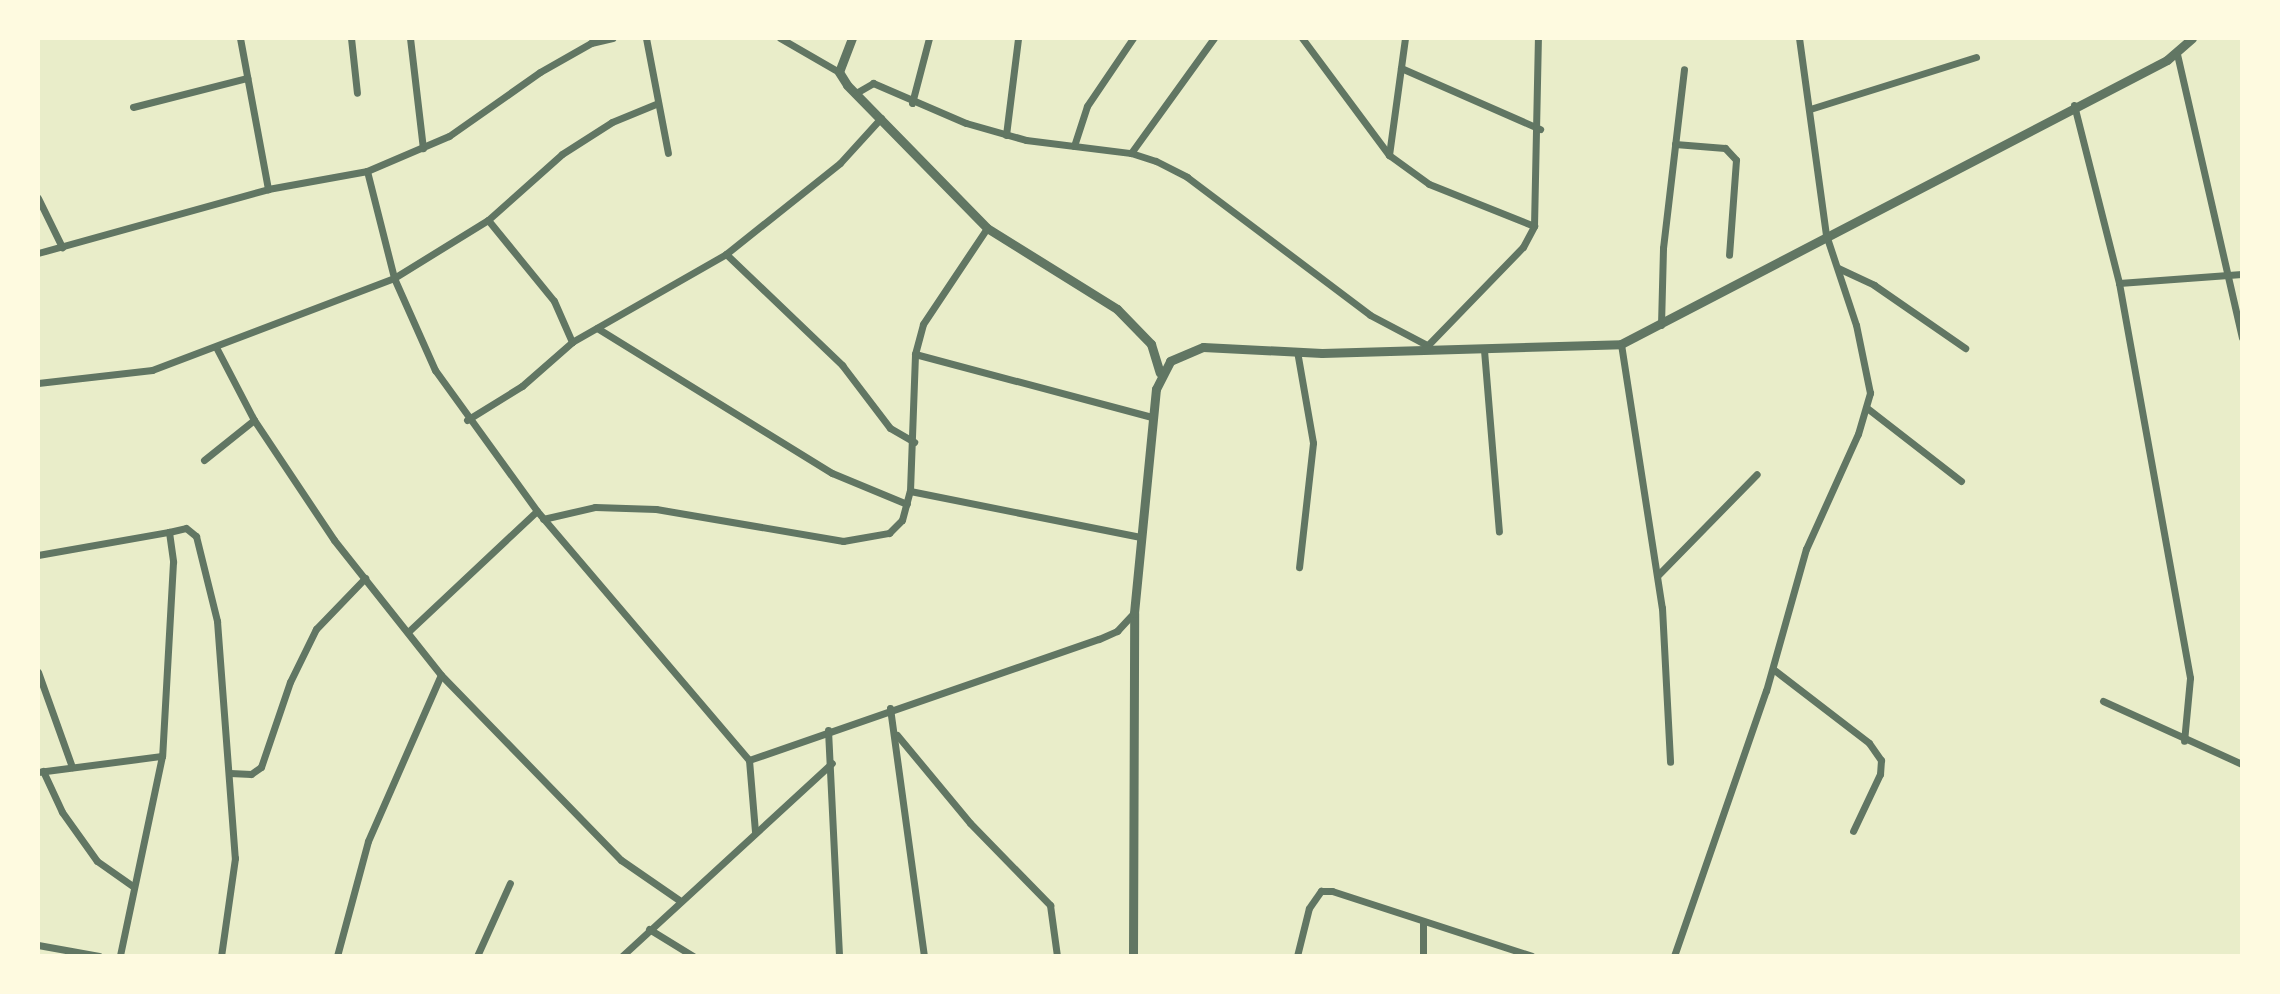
<!DOCTYPE html>
<html>
<head>
<meta charset="utf-8">
<style>
  body { margin:0 }
  #map { position:relative; width:2280px; height:994px; overflow:hidden; background:#e9edc9; font-family:Montserrat,sans-serif }
  div>[style] { position:absolute }
  .minor>* { height:7px; margin:-3.5px; padding:0 3.5px; transform-origin:3.5px; border-radius:3.5px; background:#617663 }
  .tertiary>* { height:9px; margin:-4.5px; padding:0 4.5px; transform-origin:4.5px; border-radius:4.5px; background:#617663 }
  span { translate:-50% -50%; white-space:nowrap; text-align:center; line-height:1.15; -webkit-text-stroke:8px #fefae0; paint-order:stroke }
  .frame { position:absolute; inset:0; border:40px solid #fefae0; pointer-events:none }
</style>
</head>
<body>
<div id="map">
  <div class="minor">
    <div style="left:240px;top:38px;width:154px;rotate:79.5deg"></div>
    <div style="left:351px;top:38px;width:55px;rotate:83.8deg"></div>
    <div style="left:410px;top:38px;width:111px;rotate:83.3deg"></div>
    <div style="left:646px;top:38px;width:117px;rotate:79.2deg"></div>
    <div style="left:780px;top:38px;width:68px;rotate:30deg"></div>
    <div style="left:1302px;top:38px;width:146px;rotate:53.4deg"></div>
    <div style="left:1389px;top:155px;width:49px;rotate:35.9deg"></div>
    <div style="left:1429px;top:184px;width:113px;rotate:21.8deg"></div>
    <div style="left:2177px;top:54px;width:291px;rotate:77.1deg"></div>
    <div style="left:1401px;top:68px;width:152px;rotate:23.7deg"></div>
    <div style="left:856px;top:93px;width:20px;rotate:-30deg"></div>
    <div style="left:873px;top:83px;width:101px;rotate:23.3deg"></div>
    <div style="left:966px;top:123px;width:62px;rotate:15.8deg"></div>
    <div style="left:1026px;top:140px;width:106px;rotate:7.1deg"></div>
    <div style="left:1131px;top:153px;width:26px;rotate:18deg"></div>
    <div style="left:1156px;top:161px;width:35px;rotate:27deg"></div>
    <div style="left:1187px;top:177px;width:229px;rotate:37deg"></div>
    <div style="left:1370px;top:315px;width:64px;rotate:27.8deg"></div>
    <div style="left:912px;top:103px;width:67px;rotate:-75.3deg"></div>
    <div style="left:2074px;top:105px;width:184px;rotate:75.8deg"></div>
    <div style="left:2119px;top:283px;width:401px;rotate:79.8deg"></div>
    <div style="left:2190px;top:678px;width:63px;rotate:95.4deg"></div>
    <div style="left:133px;top:107px;width:118px;rotate:-14.3deg"></div>
    <div style="left:1810px;top:109px;width:174px;rotate:-17.4deg"></div>
    <div style="left:1006px;top:135px;width:98px;rotate:-82.9deg"></div>
    <div style="left:1675px;top:144px;width:50px;rotate:4.6deg"></div>
    <div style="left:1725px;top:148px;width:16px;rotate:47deg"></div>
    <div style="left:1736px;top:160px;width:95px;rotate:94.2deg"></div>
    <div style="left:1074px;top:146px;width:42px;rotate:-72deg"></div>
    <div style="left:1087px;top:106px;width:82px;rotate:-55.9deg"></div>
    <div style="left:1131px;top:153px;width:142px;rotate:-54.2deg"></div>
    <div style="left:1389px;top:155px;width:118px;rotate:-82.2deg"></div>
    <div style="left:367px;top:171px;width:110px;rotate:75.8deg"></div>
    <div style="left:394px;top:278px;width:101px;rotate:66deg"></div>
    <div style="left:435px;top:370px;width:174px;rotate:54.1deg"></div>
    <div style="left:537px;top:511px;width:327px;rotate:49.6deg"></div>
    <div style="left:749px;top:760px;width:370px;rotate:-19.1deg"></div>
    <div style="left:1099px;top:639px;width:20px;rotate:-24deg"></div>
    <div style="left:1117px;top:631px;width:25px;rotate:-47deg"></div>
    <div style="left:38px;top:198px;width:55px;rotate:63.9deg"></div>
    <div style="left:488px;top:220px;width:104px;rotate:50.8deg"></div>
    <div style="left:554px;top:301px;width:45px;rotate:66.3deg"></div>
    <div style="left:38px;top:253px;width:239px;rotate:-15.5deg"></div>
    <div style="left:268px;top:189px;width:101px;rotate:-10.3deg"></div>
    <div style="left:367px;top:171px;width:89px;rotate:-23.1deg"></div>
    <div style="left:449px;top:136px;width:111px;rotate:-35.1deg"></div>
    <div style="left:540px;top:72px;width:59px;rotate:-29.6deg"></div>
    <div style="left:591px;top:43px;width:22px;rotate:-13deg"></div>
    <div style="left:726px;top:254px;width:161px;rotate:43.7deg"></div>
    <div style="left:842px;top:365px;width:79px;rotate:52.7deg"></div>
    <div style="left:890px;top:428px;width:28px;rotate:30deg"></div>
    <div style="left:1838px;top:268px;width:40px;rotate:25deg"></div>
    <div style="left:1874px;top:285px;width:111px;rotate:34.7deg"></div>
    <div style="left:2119px;top:283px;width:123px;rotate:-4.2deg"></div>
    <div style="left:1661px;top:325px;width:77px;rotate:-88.5deg"></div>
    <div style="left:1663px;top:248px;width:180px;rotate:-83.3deg"></div>
    <div style="left:597px;top:328px;width:276px;rotate:31.7deg"></div>
    <div style="left:832px;top:473px;width:81px;rotate:22.5deg"></div>
    <div style="left:1621px;top:344px;width:267px;rotate:81.2deg"></div>
    <div style="left:1662px;top:608px;width:154px;rotate:87deg"></div>
    <div style="left:1426px;top:347px;width:139px;rotate:-45.9deg"></div>
    <div style="left:1523px;top:247px;width:24px;rotate:-62deg"></div>
    <div style="left:1534px;top:226px;width:188px;rotate:-88.8deg"></div>
    <div style="left:217px;top:349px;width:80px;rotate:62.5deg"></div>
    <div style="left:254px;top:420px;width:144px;rotate:56.3deg"></div>
    <div style="left:334px;top:540px;width:172px;rotate:51.6deg"></div>
    <div style="left:441px;top:675px;width:258px;rotate:45.8deg"></div>
    <div style="left:621px;top:860px;width:70px;rotate:34.6deg"></div>
    <div style="left:1484px;top:350px;width:182px;rotate:85.3deg"></div>
    <div style="left:1297px;top:351px;width:93px;rotate:80.1deg"></div>
    <div style="left:1313px;top:443px;width:125px;rotate:96.4deg"></div>
    <div style="left:915px;top:354px;width:245px;rotate:14.9deg"></div>
    <div style="left:38px;top:383px;width:115px;rotate:-6.5deg"></div>
    <div style="left:152px;top:370px;width:259px;rotate:-20.8deg"></div>
    <div style="left:394px;top:278px;width:110px;rotate:-31.7deg"></div>
    <div style="left:488px;top:220px;width:99px;rotate:-41.7deg"></div>
    <div style="left:562px;top:154px;width:59px;rotate:-32.6deg"></div>
    <div style="left:612px;top:122px;width:48px;rotate:-22.2deg"></div>
    <div style="left:1867px;top:408px;width:119px;rotate:37.8deg"></div>
    <div style="left:467px;top:420px;width:65px;rotate:-31.7deg"></div>
    <div style="left:522px;top:386px;width:67px;rotate:-41.3deg"></div>
    <div style="left:572px;top:342px;width:177px;rotate:-29.7deg"></div>
    <div style="left:726px;top:254px;width:146px;rotate:-38.6deg"></div>
    <div style="left:840px;top:163px;width:61px;rotate:-47.7deg"></div>
    <div style="left:204px;top:460px;width:64px;rotate:-38.7deg"></div>
    <div style="left:910px;top:491px;width:235px;rotate:11.3deg"></div>
    <div style="left:543px;top:519px;width:53px;rotate:-13deg"></div>
    <div style="left:595px;top:507px;width:61px;rotate:1.9deg"></div>
    <div style="left:656px;top:509px;width:190px;rotate:9.7deg"></div>
    <div style="left:843px;top:541px;width:47px;rotate:-9.9deg"></div>
    <div style="left:889px;top:533px;width:18px;rotate:-45deg"></div>
    <div style="left:902px;top:520px;width:30px;rotate:-75deg"></div>
    <div style="left:910px;top:491px;width:137px;rotate:-87.9deg"></div>
    <div style="left:915px;top:354px;width:31px;rotate:-75deg"></div>
    <div style="left:923px;top:324px;width:115px;rotate:-56.3deg"></div>
    <div style="left:169px;top:532px;width:17px;rotate:-13deg"></div>
    <div style="left:186px;top:528px;width:13px;rotate:39deg"></div>
    <div style="left:196px;top:536px;width:88px;rotate:76.1deg"></div>
    <div style="left:217px;top:621px;width:238px;rotate:85.7deg"></div>
    <div style="left:235px;top:858px;width:99px;rotate:98.1deg"></div>
    <div style="left:38px;top:555px;width:133px;rotate:-10deg"></div>
    <div style="left:169px;top:532px;width:30px;rotate:82deg"></div>
    <div style="left:173px;top:562px;width:194px;rotate:93.2deg"></div>
    <div style="left:162px;top:756px;width:204px;rotate:101.9deg"></div>
    <div style="left:1658px;top:575px;width:141px;rotate:-45.6deg"></div>
    <div style="left:409px;top:631px;width:175px;rotate:-43.2deg"></div>
    <div style="left:1773px;top:669px;width:121px;rotate:37.6deg"></div>
    <div style="left:1869px;top:743px;width:21px;rotate:55deg"></div>
    <div style="left:1881px;top:760px;width:14px;rotate:94deg"></div>
    <div style="left:1880px;top:774px;width:63px;rotate:115.3deg"></div>
    <div style="left:38px;top:672px;width:101px;rotate:70.3deg"></div>
    <div style="left:2103px;top:701px;width:153px;rotate:24.4deg"></div>
    <div style="left:890px;top:708px;width:250px;rotate:82.2deg"></div>
    <div style="left:828px;top:730px;width:226px;rotate:87.2deg"></div>
    <div style="left:897px;top:735px;width:114px;rotate:50.3deg"></div>
    <div style="left:970px;top:823px;width:115px;rotate:45.7deg"></div>
    <div style="left:1050px;top:905px;width:51px;rotate:82.2deg"></div>
    <div style="left:749px;top:760px;width:72px;rotate:85.2deg"></div>
    <div style="left:43px;top:771px;width:45px;rotate:65.1deg"></div>
    <div style="left:62px;top:812px;width:60px;rotate:54.5deg"></div>
    <div style="left:97px;top:861px;width:45px;rotate:35.1deg"></div>
    <div style="left:38px;top:772px;width:125px;rotate:-7.4deg"></div>
    <div style="left:230px;top:773px;width:21px;rotate:3deg"></div>
    <div style="left:251px;top:774px;width:12px;rotate:-35deg"></div>
    <div style="left:261px;top:767px;width:90px;rotate:-71.2deg"></div>
    <div style="left:290px;top:682px;width:59px;rotate:-63.9deg"></div>
    <div style="left:316px;top:629px;width:71px;rotate:-46.1deg"></div>
    <div style="left:649px;top:929px;width:52px;rotate:31.5deg"></div>
    <div style="left:38px;top:945px;width:62px;rotate:10.2deg"></div>
    <div style="left:337px;top:956px;width:119px;rotate:-74.9deg"></div>
    <div style="left:368px;top:841px;width:181px;rotate:-66.3deg"></div>
    <div style="left:477px;top:956px;width:80px;rotate:-65.7deg"></div>
    <div style="left:622px;top:956px;width:285px;rotate:-42.6deg"></div>
    <div style="left:1297px;top:956px;width:49px;rotate:-76deg"></div>
    <div style="left:1309px;top:908px;width:21px;rotate:-55deg"></div>
    <div style="left:1321px;top:891px;width:11px"></div>
    <div style="left:1332px;top:891px;width:210px;rotate:18deg"></div>
    <div style="left:1423px;top:956px;width:33px;rotate:-90deg"></div>
    <div style="left:1674px;top:956px;width:281px;rotate:-70.9deg"></div>
    <div style="left:1766px;top:691px;width:148px;rotate:-74.3deg"></div>
    <div style="left:1806px;top:549px;width:126px;rotate:-65.7deg"></div>
    <div style="left:1858px;top:434px;width:43px;rotate:-73.7deg"></div>
    <div style="left:1870px;top:393px;width:69px;rotate:-101.6deg"></div>
    <div style="left:1856px;top:325px;width:95px;rotate:-108.4deg"></div>
    <div style="left:1826px;top:235px;width:199px;rotate:-97.8deg"></div>
  </div>
  <div class="tertiary">
    <div style="left:852px;top:38px;width:36px;rotate:111deg"></div>
    <div style="left:839px;top:72px;width:15px;rotate:58deg"></div>
    <div style="left:847px;top:85px;width:200px;rotate:45.6deg"></div>
    <div style="left:987px;top:228px;width:153px;rotate:31.9deg"></div>
    <div style="left:1117px;top:309px;width:49px;rotate:45.8deg"></div>
    <div style="left:1151px;top:344px;width:30px;rotate:73deg"></div>
    <div style="left:1133px;top:956px;width:343px;rotate:-89.8deg"></div>
    <div style="left:1134px;top:613px;width:225px;rotate:-84.4deg"></div>
    <div style="left:1156px;top:389px;width:31px;rotate:-63deg"></div>
    <div style="left:1170px;top:361px;width:36px;rotate:-23deg"></div>
    <div style="left:1203px;top:347px;width:119px;rotate:2.9deg"></div>
    <div style="left:1322px;top:353px;width:299px;rotate:-1.7deg"></div>
    <div style="left:1621px;top:344px;width:615px;rotate:-27.48deg"></div>
    <div style="left:2167px;top:60px;width:33px;rotate:-41deg"></div>
  </div>
  <div class="frame"></div>
</div>
</body>
</html>
